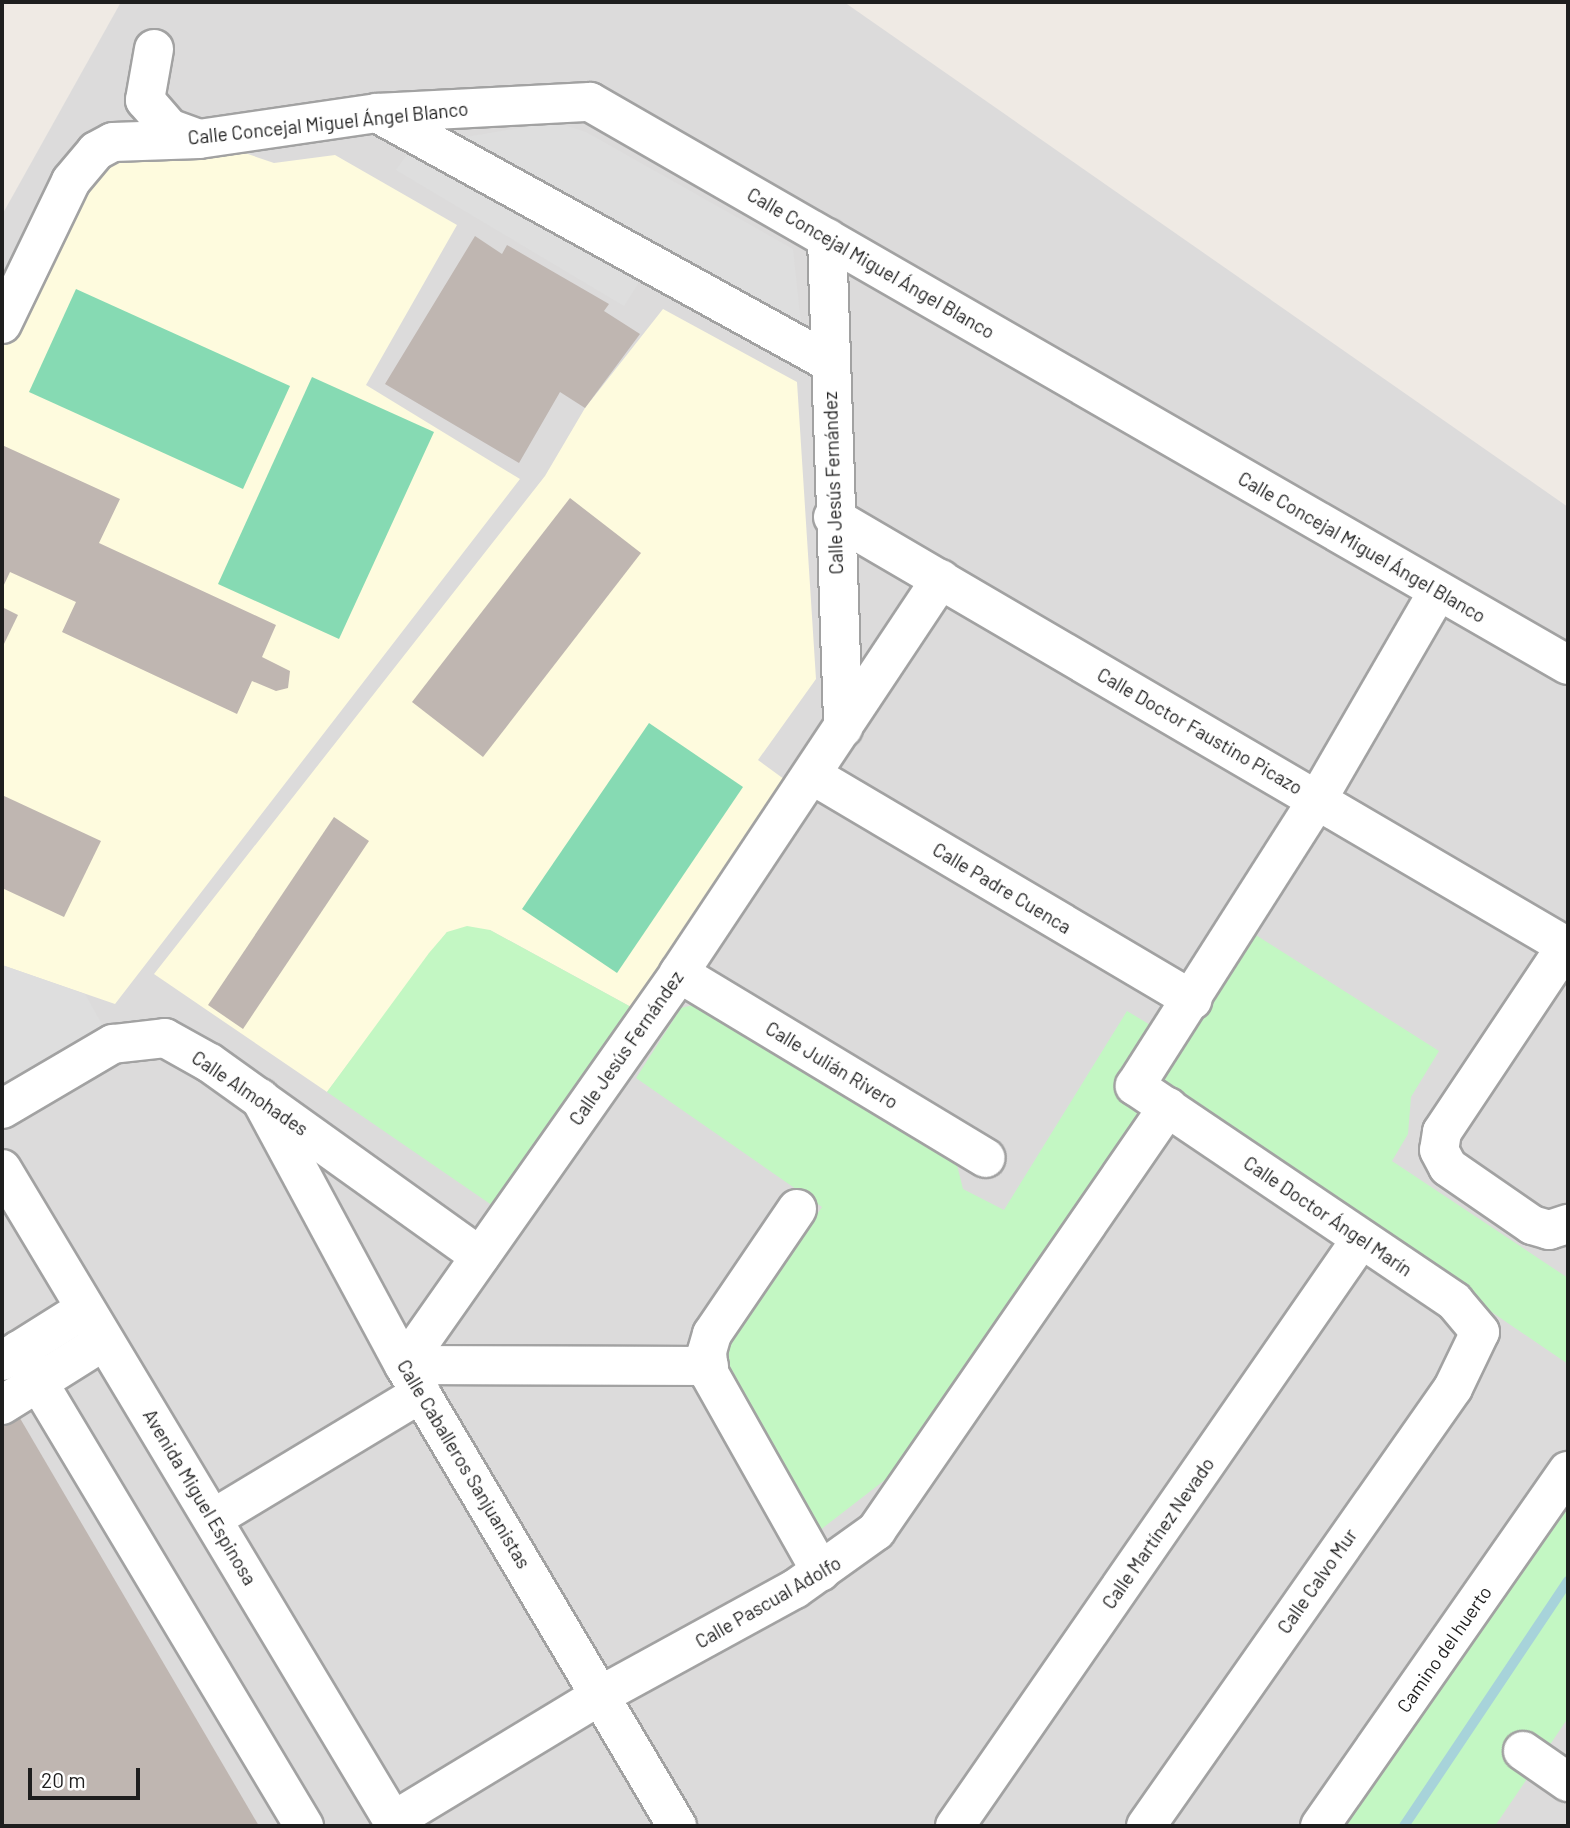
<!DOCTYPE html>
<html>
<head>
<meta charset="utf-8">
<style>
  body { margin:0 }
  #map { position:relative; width:1570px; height:1828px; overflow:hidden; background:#efeae4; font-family:Barlow,sans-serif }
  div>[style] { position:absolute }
  .residential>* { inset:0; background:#dcdbdb }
  .education>* { inset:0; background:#fefbde }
  .park>* { inset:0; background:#c3f7c3 }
  .pitch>* { inset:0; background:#86dab3 }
  .parking>* { inset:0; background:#dedede }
  .stream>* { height:10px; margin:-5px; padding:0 5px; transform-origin:5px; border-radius:5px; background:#a7d3da }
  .building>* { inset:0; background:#bfb6b1 }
  .roads { filter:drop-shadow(2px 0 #a2a2a2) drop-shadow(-2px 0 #a2a2a2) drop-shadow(0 2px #a2a2a2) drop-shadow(0 -2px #a2a2a2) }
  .minor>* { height:38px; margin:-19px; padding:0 19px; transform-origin:19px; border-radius:19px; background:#fff }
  span { translate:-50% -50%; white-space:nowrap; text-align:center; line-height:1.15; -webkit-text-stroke:5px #fff; paint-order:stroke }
  .street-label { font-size:19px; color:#1e1e1e }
  .frame { position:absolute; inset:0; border:4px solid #1e1e1e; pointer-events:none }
  .scale { position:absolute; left:28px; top:1768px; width:112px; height:32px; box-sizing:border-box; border:4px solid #1e1e1e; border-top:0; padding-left:9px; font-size:21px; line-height:24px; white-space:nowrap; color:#1e1e1e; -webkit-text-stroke:5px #fff; paint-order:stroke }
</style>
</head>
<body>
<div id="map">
  <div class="residential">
    <div style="clip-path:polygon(121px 2px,844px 2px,1568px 507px,1568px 1826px,2px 1826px,2px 215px)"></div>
  </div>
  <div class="education">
    <div style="clip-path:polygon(189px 134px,274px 163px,335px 155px,457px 225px,366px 385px,520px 479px,115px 1004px,2px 965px,2px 350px,75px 195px,102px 156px)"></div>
    <div style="clip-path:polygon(663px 309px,797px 382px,816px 679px,758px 760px,788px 782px,631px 1007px,490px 930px,447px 932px,327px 1092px,154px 974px,545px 476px,585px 408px)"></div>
  </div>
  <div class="park">
    <div style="clip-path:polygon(1232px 920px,1439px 1051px,1411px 1097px,1408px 1134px,1392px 1161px,1568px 1278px,1568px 1364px,1160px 1086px,890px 1476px,815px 1534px,721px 1363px,723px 1348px,822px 1207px,636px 1078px,681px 1008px,693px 1005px,956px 1161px,963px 1189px,1004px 1210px,1127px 1011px,1162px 1032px)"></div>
    <div style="clip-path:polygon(467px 926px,490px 930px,631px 1007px,496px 1208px,327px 1092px,429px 953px,447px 932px)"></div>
    <div style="clip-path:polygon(1568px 1471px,1568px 1718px,1495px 1826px,1320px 1826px)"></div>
  </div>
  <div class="pitch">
    <div style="clip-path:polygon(76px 289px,290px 386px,243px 489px,29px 392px)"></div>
    <div style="clip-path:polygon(312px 377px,434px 432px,339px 639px,218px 584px)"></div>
    <div style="clip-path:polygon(649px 723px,743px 787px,617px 973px,522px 909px)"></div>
  </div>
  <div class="parking">
    <div style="clip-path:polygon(555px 122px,586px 132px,793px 249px,801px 324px,795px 330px,656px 255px,624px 306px,396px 170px,413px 146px)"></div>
    <div style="clip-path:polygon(2px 965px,85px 994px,113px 1044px,2px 1109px)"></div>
  </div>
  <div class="stream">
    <div style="left:1404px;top:1826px;width:295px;rotate:-56.2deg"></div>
  </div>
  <div class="building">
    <div style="clip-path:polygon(475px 236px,502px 254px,507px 245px,609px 304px,604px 311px,640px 334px,585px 408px,560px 392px,519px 463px,385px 384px)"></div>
    <div style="clip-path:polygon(2px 445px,120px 499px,99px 543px,276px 625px,262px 657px,290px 671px,288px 688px,276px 691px,252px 681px,237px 714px,62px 632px,76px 602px,10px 572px,2px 589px)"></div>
    <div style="clip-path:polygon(570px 498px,641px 553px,483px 757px,412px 702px)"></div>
    <div style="clip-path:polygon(2px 607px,18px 615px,2px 648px)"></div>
    <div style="clip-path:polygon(2px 795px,101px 841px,64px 917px,2px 888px)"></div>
    <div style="clip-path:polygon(334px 817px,369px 841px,243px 1029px,208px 1005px)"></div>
    <div style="clip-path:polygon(14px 1408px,259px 1826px,2px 1826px,2px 1416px)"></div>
  </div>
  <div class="roads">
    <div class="minor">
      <div style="left:154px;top:49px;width:52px;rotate:100deg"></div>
      <div style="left:145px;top:100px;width:37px;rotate:49deg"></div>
      <div style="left:169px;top:128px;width:30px;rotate:20deg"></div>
      <div style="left:377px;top:113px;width:516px;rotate:28.85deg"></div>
      <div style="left:827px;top:238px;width:490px;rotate:88.1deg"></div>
      <div style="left:2px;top:324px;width:159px;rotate:-64.2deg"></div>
      <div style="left:71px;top:181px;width:39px;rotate:-50deg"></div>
      <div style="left:96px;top:151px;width:19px;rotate:-28deg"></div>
      <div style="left:113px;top:142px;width:86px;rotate:-2deg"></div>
      <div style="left:199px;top:139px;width:180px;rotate:-8.3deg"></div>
      <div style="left:377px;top:113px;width:213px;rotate:-3deg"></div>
      <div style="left:590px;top:102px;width:1128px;rotate:29.93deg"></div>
      <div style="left:833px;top:517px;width:849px;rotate:30.34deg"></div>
      <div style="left:812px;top:775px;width:442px;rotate:30.6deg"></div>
      <div style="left:1568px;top:943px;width:227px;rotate:123.7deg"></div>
      <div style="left:1442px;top:1132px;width:18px;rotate:99deg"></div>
      <div style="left:1439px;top:1150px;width:19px;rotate:62deg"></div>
      <div style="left:1448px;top:1167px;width:102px;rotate:34.6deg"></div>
      <div style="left:1532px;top:1225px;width:18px;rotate:16deg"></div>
      <div style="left:1549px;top:1230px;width:20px;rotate:-18deg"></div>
      <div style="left:679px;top:973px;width:358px;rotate:31.1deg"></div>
      <div style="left:260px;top:1098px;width:303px;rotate:61.7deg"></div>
      <div style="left:404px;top:1365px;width:536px;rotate:59.37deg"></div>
      <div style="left:2px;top:1109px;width:129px;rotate:-30.4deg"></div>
      <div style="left:113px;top:1044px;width:52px;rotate:-6.6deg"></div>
      <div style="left:165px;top:1038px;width:51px;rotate:29.1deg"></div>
      <div style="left:210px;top:1063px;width:332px;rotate:35.6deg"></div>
      <div style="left:2px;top:1169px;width:766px;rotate:59.05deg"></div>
      <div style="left:797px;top:1209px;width:151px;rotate:124.2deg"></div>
      <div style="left:712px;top:1334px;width:19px;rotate:106deg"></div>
      <div style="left:707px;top:1352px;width:21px;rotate:85deg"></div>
      <div style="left:709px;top:1373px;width:228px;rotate:60.6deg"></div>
      <div style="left:19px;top:1350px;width:555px;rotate:59.09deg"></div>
      <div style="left:2px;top:1361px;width:98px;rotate:-32.1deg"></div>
      <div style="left:404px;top:1365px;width:479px;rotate:-54.9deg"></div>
      <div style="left:679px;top:973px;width:473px;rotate:-56.4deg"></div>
      <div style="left:404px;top:1365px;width:305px;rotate:0.2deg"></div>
      <div style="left:2px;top:1405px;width:120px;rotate:-32.1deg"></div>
      <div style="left:214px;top:1518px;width:242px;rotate:-31.1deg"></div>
      <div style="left:1523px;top:1751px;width:55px;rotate:34.6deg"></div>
      <div style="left:393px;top:1821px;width:243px;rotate:-31.2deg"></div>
      <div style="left:601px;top:1695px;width:221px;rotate:-28.7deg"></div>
      <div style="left:795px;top:1589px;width:100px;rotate:-35.6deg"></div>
      <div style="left:876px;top:1531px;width:515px;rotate:-55.45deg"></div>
      <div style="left:955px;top:1826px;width:714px;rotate:-55.33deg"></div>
      <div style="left:1146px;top:1826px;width:535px;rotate:-54.97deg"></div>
      <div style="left:1453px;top:1388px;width:62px;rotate:-64.3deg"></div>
      <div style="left:1480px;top:1332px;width:40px;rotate:-130deg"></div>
      <div style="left:1454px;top:1301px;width:385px;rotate:-146deg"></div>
      <div style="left:1135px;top:1086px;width:339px;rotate:-57.5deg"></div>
      <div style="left:1317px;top:800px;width:241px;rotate:-59.9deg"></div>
      <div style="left:1320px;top:1826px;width:433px;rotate:-55.1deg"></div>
    </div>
  </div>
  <div class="street-label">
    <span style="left:328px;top:123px;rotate:-6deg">Calle Concejal Miguel Ángel Blanco</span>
    <span style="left:871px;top:263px;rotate:30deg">Calle Concejal Miguel Ángel Blanco</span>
    <span style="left:833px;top:483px;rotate:-92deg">Calle Jesús Fernández</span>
    <span style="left:1362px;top:547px;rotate:30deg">Calle Concejal Miguel Ángel Blanco</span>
    <span style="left:1200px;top:731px;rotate:30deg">Calle Doctor Faustino Picazo</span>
    <span style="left:1002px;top:888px;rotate:31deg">Calle Padre Cuenca</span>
    <span style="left:626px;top:1048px;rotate:-55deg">Calle Jesús Fernández</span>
    <span style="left:832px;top:1065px;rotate:31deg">Calle Julián Rivero</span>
    <span style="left:250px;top:1093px;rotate:34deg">Calle Almohades</span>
    <span style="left:1328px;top:1216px;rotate:34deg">Calle Doctor Ángel Marín</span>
    <span style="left:464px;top:1464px;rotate:59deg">Calle Caballeros Sanjuanistas</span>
    <span style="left:200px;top:1497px;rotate:59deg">Avenida Miguel Espinosa</span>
    <span style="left:1158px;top:1533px;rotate:-55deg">Calle Martínez Nevado</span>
    <span style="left:1317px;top:1581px;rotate:-55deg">Calle Calvo Mur</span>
    <span style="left:768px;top:1602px;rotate:-30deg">Calle Pascual Adolfo</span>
    <span style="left:1444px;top:1649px;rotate:-55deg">Camino del huerto</span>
  </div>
  <div class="frame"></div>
  <div class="scale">20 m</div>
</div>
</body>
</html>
